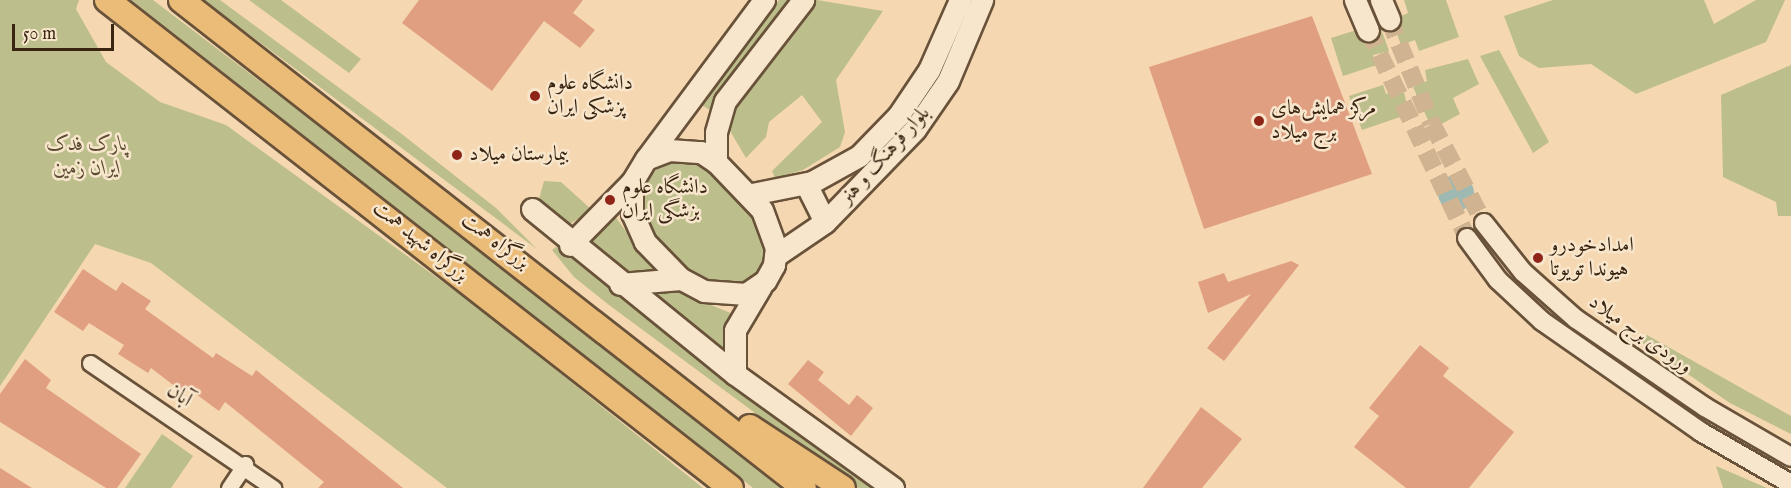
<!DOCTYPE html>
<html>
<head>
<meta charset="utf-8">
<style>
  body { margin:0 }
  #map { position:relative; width:1791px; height:488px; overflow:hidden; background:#f5d8b1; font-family:"IM FELL English",Amiri,serif }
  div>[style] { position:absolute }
  .green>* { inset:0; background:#bcbe8b }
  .water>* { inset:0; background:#9db9b2 }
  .round { border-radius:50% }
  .building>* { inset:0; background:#e19f82 }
  .tertiary-tunnel>* { height:18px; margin-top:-9px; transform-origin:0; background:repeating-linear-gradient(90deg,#d0b491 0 18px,transparent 0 27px) }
  .roads { filter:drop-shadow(2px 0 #69523a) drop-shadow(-2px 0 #69523a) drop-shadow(0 2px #69523a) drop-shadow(0 -2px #69523a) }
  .minor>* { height:15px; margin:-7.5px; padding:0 7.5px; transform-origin:7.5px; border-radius:7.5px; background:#f8e6cc }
  .tertiary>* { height:18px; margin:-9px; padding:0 9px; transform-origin:9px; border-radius:9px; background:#f8e6cc }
  .secondary>* { height:21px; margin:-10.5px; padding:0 10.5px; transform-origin:10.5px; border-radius:10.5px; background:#f8e6cc }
  .trunk>* { height:24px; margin:-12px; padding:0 12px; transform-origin:12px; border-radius:12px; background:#eabc78 }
  .dots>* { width:16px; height:16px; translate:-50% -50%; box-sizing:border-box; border:3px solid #f8e6cc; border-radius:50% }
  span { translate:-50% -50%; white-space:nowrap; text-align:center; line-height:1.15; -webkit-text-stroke:5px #f8e6cc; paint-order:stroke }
  .poi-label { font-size:21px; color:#3a2513 }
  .left { translate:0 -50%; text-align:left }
  .park-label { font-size:21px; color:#5a4b31; font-style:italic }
  .street-label { font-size:21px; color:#3a2513 }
  .scale { position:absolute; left:12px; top:24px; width:102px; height:27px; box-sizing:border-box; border:3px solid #3a2513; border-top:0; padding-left:8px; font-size:18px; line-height:21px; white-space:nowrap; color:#3a2513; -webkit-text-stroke:4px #f8e6cc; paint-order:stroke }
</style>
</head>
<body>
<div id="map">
  <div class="green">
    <div style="clip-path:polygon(0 0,79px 0,76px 9px,106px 62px,160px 102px,226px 125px,479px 308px,703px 488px,447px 488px,151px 263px,95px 244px,0 386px)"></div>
    <div style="clip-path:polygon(131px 0,153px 0,565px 313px,780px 488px,753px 488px)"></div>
    <div style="clip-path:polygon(203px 0,220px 0,403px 135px,496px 208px,537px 249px)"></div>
    <div style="clip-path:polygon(249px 0,281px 0,361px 59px,349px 73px)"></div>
    <div style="clip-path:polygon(779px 0,788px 0,712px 111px,694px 101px)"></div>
    <div style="clip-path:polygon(817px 0,883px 11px,836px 80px,845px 132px,840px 147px,803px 170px,775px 178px,772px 171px,822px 122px,802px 95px,769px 122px,766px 137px,746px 158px,726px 124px,732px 105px)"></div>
    <div style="clip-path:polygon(1404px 0,1446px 0,1459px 37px,1419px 51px,1415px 40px,1401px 45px,1392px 20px,1408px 13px)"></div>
    <div style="clip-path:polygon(1553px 0,1704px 0,1714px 24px,1756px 0,1785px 0,1766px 42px,1636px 94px,1591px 64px,1539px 68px,1519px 56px,1504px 16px)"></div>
    <div style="clip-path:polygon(1379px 23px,1389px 51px,1373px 55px,1377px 65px,1343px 76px,1331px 38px)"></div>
    <div style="clip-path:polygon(1499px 50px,1549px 142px,1533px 153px,1480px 56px)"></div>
    <div style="clip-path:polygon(1468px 59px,1479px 84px,1453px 98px,1460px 114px,1432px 129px,1413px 87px,1427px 81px,1425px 70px)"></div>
    <div style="clip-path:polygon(1791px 65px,1791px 216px,1778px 216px,1776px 202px,1723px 177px,1721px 95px)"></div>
    <div style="clip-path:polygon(1383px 85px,1386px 94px,1403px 88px,1409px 114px,1362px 130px,1349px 96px)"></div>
    <div style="clip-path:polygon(670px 159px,699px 162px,731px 184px,753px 211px,766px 253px,762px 269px,746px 283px,721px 285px,695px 274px,669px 253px,648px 225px,641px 196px,644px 180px)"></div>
    <div style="clip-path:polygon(544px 181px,561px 182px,592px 210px,565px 227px,537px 206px)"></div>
    <div style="clip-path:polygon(614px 215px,631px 238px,655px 273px,631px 276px,587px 243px)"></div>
    <div style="clip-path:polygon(559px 245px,674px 333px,879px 488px,858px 488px,846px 480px,609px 305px,574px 277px,552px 250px)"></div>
    <div style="clip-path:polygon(674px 290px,733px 314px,722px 351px,644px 292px)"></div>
    <div style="clip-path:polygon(1647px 335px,1791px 416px,1791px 434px,1730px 403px,1638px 340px)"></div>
    <div style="clip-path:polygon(162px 434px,193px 456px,171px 488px,125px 488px)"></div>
    <div style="clip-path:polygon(1716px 466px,1767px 488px,1723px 488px)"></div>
  </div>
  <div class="water">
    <div class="round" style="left:1438px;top:175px;width:36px;height:36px"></div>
  </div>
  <div class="building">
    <div style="clip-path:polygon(419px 0,583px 0,573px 13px,595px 30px,580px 48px,544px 21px,492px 91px,402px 23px)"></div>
    <div style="clip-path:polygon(1312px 16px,1372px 174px,1204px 229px,1149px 67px)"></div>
    <div style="clip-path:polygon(1291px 261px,1299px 265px,1224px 361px,1207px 348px,1251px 294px,1208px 313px,1198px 282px,1224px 273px,1228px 282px)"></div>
    <div style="clip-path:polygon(83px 269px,116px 291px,122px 282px,151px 301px,145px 309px,213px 358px,216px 353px,252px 376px,256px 370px,403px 488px,318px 488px,324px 482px,225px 402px,219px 411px,185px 386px,181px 391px,151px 368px,148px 373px,118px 354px,124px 345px,89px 323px,83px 331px,54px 312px)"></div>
    <div style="clip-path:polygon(1420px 345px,1449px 368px,1443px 376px,1514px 432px,1469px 488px,1406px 488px,1354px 447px,1379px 416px,1369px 408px)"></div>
    <div style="clip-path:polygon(25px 359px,51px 380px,46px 388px,141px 454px,117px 488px,106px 488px,0 422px,0 394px)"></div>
    <div style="clip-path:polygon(808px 360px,824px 372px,818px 380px,849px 405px,857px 395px,873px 408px,851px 436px,788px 384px)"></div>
    <div style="clip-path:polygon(1201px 407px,1242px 439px,1202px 488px,1143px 488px)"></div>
    <div style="clip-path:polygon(0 468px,32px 488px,0 488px)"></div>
  </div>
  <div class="tertiary-tunnel">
    <div style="left:1389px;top:19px;width:113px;rotate:67.7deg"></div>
    <div style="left:1432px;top:124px;width:112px;rotate:62.3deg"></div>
    <div style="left:1368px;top:30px;width:230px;rotate:64.5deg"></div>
  </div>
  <div class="roads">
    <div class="minor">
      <div style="left:90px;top:363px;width:222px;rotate:34.3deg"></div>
      <div style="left:229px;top:488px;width:29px;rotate:-56deg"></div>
    </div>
    <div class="tertiary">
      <div style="left:1484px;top:223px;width:63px;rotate:51.5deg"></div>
      <div style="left:1523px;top:272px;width:71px;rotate:41.6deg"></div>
      <div style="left:1576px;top:319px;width:156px;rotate:34.3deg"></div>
      <div style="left:1705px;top:407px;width:99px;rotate:30.2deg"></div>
      <div style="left:1467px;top:238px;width:52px;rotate:53.6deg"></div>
      <div style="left:1498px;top:280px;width:60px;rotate:43deg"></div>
      <div style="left:1542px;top:321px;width:194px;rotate:34.9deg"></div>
      <div style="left:1701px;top:432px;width:104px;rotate:30deg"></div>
    </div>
    <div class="secondary">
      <div style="left:1355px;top:0;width:33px;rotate:67deg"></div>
      <div style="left:1381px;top:0;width:21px;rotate:67deg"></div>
      <div style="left:669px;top:150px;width:32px;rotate:4deg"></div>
      <div style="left:701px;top:152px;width:18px;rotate:34deg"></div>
      <div style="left:716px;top:162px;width:66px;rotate:46.2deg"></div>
      <div style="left:762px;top:210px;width:40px;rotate:69.8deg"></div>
      <div style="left:776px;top:248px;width:17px;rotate:97deg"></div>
      <div style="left:774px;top:265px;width:18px;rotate:119deg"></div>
      <div style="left:765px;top:281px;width:23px;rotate:146deg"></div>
      <div style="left:746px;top:294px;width:42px;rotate:-175.9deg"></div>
      <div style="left:704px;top:291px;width:26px;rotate:-152deg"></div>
      <div style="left:681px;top:279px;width:52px;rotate:-134.2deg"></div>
      <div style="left:645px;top:242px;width:32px;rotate:-114deg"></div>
      <div style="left:632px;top:213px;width:31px;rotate:-90deg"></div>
      <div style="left:632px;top:182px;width:27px;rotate:-59deg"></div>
      <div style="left:646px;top:159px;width:25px;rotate:-21deg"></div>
      <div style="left:646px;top:159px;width:198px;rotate:-53.4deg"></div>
      <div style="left:716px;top:162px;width:30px;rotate:-90deg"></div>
      <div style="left:716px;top:132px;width:32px;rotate:-74deg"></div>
      <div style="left:725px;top:101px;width:128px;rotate:-52.3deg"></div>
      <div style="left:806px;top:184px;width:42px;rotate:63.4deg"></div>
      <div style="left:752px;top:194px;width:61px;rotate:-11.3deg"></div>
      <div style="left:812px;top:182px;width:54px;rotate:-29deg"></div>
      <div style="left:859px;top:156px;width:56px;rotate:-45.7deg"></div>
      <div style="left:898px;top:116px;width:55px;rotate:-56deg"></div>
      <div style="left:929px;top:70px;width:77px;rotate:-66.1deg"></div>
      <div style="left:532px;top:209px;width:262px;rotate:39.1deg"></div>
      <div style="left:735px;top:374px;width:195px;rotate:35.8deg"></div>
      <div style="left:570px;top:245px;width:88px;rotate:-45.5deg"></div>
      <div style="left:775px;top:256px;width:60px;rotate:-34.2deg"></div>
      <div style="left:825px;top:222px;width:129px;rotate:-45.9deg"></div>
      <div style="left:915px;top:129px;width:58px;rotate:-55.5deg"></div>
      <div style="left:948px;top:81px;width:88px;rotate:-67.2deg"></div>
      <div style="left:620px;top:284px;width:61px;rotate:-4.7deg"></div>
      <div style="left:735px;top:374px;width:44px;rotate:-90deg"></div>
      <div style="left:735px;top:330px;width:51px;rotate:-59.4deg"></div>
    </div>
    <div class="trunk">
      <div style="left:107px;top:0;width:792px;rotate:38.03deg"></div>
      <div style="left:181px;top:0;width:791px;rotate:38.07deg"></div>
      <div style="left:750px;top:427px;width:111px;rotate:33.3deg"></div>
    </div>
  </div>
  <div class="dots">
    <div style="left:535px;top:96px;background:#8f2418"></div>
    <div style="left:1259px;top:121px;background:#8f2418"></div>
    <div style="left:457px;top:155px;background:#8f2418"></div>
    <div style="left:610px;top:200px;background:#8f2418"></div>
    <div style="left:1538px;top:258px;background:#8f2418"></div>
  </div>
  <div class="poi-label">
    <span class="left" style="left:547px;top:96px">دانشگاه علوم<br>پزشکی ایران</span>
    <span class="left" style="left:1271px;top:121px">مرکز همایش‌های<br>برج میلاد</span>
    <span class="left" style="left:469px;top:155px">بیمارستان میلاد</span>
    <span class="left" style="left:622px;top:200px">دانشگاه علوم<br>بزشگى ايران</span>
    <span class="left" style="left:1550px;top:258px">امدادخودرو<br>هیوندا تویوتا</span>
  </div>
  <div class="park-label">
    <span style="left:87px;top:157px">پارک فدک<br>ایران زمین</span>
  </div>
  <div class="street-label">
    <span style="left:885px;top:156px;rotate:-48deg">بلوار فرهنگ و هنر</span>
    <span style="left:420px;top:242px;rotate:39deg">بزرگراه شهید همت</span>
    <span style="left:495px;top:242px;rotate:37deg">بزرگراه همت</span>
    <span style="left:1640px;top:335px;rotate:35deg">ورودی برج میلاد</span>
    <span style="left:179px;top:396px;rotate:33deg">آبان</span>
  </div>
  <div class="scale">50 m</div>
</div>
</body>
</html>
